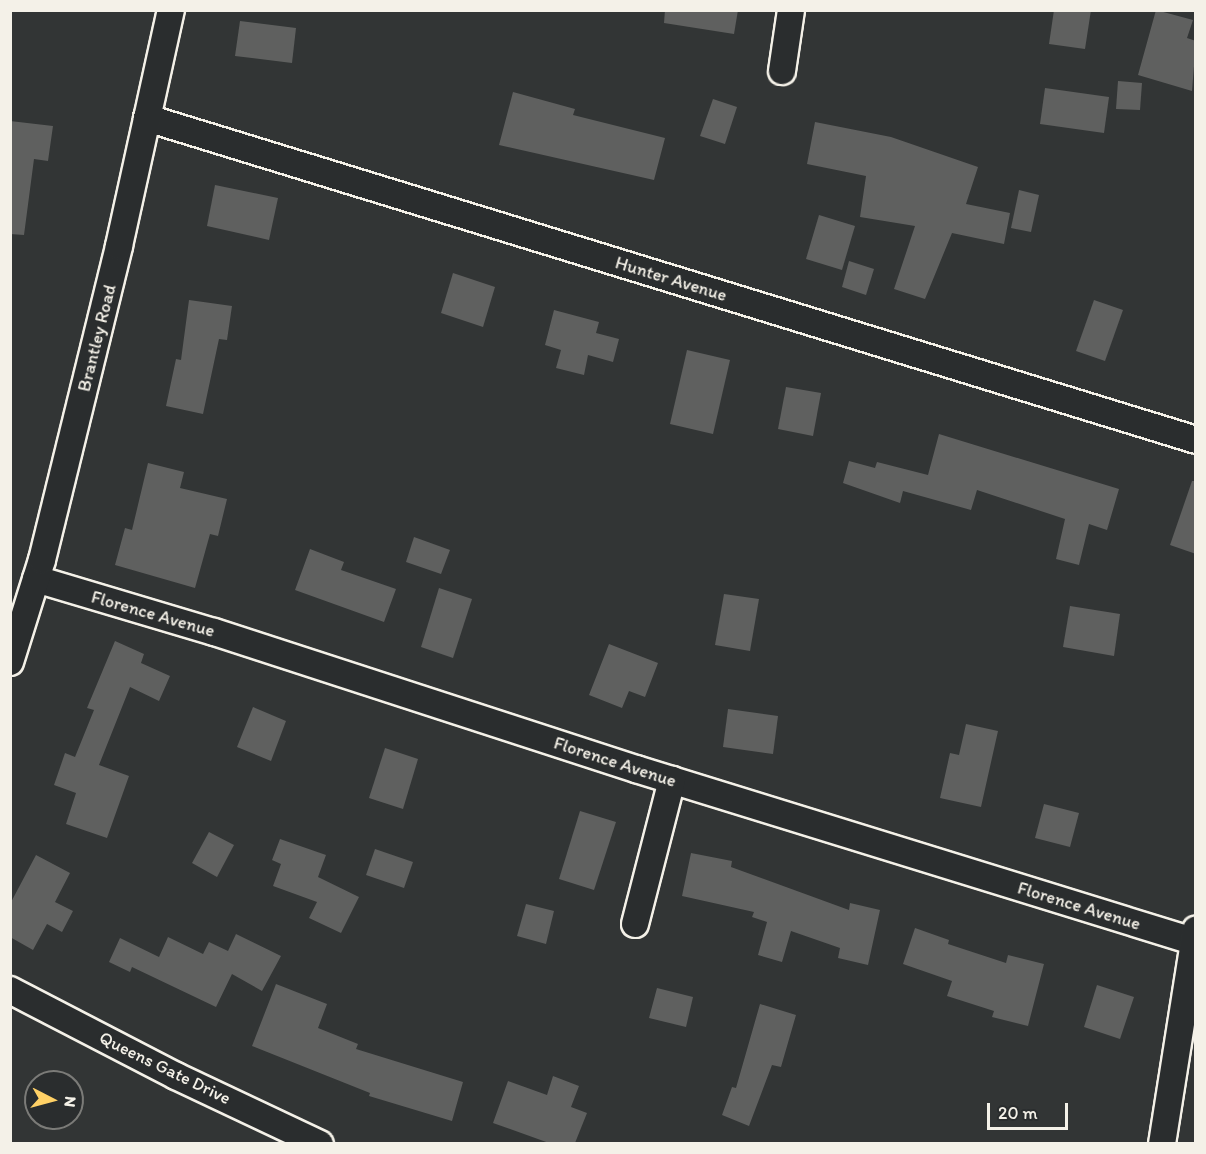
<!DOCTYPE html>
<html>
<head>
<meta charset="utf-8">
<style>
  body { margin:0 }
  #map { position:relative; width:1206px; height:1154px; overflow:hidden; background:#323535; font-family:Itim,sans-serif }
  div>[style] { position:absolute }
  .building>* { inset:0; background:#5f605f }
  .roads { filter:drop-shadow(2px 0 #f4f1e8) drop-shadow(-2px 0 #f4f1e8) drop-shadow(0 2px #f4f1e8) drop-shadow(0 -2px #f4f1e8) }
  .minor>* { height:26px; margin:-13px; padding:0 13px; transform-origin:13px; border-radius:13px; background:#2a2d2e }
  span { translate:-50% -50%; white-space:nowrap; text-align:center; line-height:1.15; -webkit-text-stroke:4.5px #2a2d2e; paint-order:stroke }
  .street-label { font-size:18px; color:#f4f1e8 }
  .frame { position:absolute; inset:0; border:12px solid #f4f1e8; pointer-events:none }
  .north { position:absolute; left:24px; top:1070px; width:60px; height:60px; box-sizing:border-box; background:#2a2d2e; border:2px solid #7b7b78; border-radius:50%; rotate:96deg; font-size:16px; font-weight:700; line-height:24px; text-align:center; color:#f4f1e8 }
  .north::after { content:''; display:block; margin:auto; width:21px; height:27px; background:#ffd166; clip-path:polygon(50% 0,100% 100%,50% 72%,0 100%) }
  .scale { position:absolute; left:987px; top:1103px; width:81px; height:27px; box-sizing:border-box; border:3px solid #f4f1e8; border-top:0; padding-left:8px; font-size:18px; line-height:21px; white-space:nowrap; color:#f4f1e8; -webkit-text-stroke:4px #2a2d2e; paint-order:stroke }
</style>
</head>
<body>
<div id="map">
  <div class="building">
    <div style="clip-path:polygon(665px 10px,738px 10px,734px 34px,664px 23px)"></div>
    <div style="clip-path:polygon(1054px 10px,1091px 10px,1085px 49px,1049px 44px)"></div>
    <div style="clip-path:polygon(1156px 10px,1193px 20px,1187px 38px,1196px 41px,1192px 91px,1138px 75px)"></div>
    <div style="clip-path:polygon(240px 21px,296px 28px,292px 63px,235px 56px)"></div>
    <div style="clip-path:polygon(1118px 81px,1142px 83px,1140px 110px,1116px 109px)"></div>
    <div style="clip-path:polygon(1045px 88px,1109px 97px,1104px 133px,1040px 124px)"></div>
    <div style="clip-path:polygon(513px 92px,575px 109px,573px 115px,665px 138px,654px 180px,499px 145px)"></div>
    <div style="clip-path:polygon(713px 99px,737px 107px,725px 144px,700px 136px)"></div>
    <div style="clip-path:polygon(10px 121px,53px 126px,48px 161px,34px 159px,24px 235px,10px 234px)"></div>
    <div style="clip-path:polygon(815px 122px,891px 137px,978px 167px,966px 204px,1010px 213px,1004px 244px,952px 233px,925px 299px,894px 289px,915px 226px,860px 217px,866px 176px,807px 164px)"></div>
    <div style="clip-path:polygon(215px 185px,278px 198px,269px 240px,207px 226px)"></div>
    <div style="clip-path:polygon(1019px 190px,1039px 195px,1031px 232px,1011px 228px)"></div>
    <div style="clip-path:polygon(819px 215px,855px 226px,842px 270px,806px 259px)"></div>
    <div style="clip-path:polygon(849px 261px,874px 269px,866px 295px,842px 287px)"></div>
    <div style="clip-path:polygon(453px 273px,495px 287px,483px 327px,441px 313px)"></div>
    <div style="clip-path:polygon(189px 300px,232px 306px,227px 340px,219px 339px,203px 414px,166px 406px,176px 359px,181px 360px)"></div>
    <div style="clip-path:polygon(1094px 300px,1123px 310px,1105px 361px,1076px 351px)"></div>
    <div style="clip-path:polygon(554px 310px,599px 322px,596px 333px,619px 339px,613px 362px,588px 355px,584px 375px,556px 368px,561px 350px,545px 345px)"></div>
    <div style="clip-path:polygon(687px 350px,730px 360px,713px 434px,670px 424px)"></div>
    <div style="clip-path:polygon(786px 387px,821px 393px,813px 436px,778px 429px)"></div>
    <div style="clip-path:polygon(939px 434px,1119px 489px,1107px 530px,1089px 524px,1079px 565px,1056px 559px,1065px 519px,977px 490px,971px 510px,903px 491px,900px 503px,843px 483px,849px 461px,875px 468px,877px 462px,928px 475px)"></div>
    <div style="clip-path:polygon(148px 463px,184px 472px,180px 488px,227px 499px,218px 536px,210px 534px,195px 588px,115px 565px,125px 528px,132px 530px)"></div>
    <div style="clip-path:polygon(1192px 481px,1196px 481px,1196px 554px,1170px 545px)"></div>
    <div style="clip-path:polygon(414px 537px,450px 550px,441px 574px,406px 562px)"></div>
    <div style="clip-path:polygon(310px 549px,344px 562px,341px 570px,396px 589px,384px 622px,295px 590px)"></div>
    <div style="clip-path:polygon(439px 588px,472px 599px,453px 658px,421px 647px)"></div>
    <div style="clip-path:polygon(724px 594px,759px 599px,750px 651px,715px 645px)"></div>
    <div style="clip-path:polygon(1070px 606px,1120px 614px,1114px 656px,1063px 647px)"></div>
    <div style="clip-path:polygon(115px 641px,144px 654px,141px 663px,170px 676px,159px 701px,130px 687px,99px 765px,129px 776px,107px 838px,66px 824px,76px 793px,54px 785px,65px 753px,75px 757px,94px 710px,87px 708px)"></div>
    <div style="clip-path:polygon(609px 644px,658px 663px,645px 697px,629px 691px,622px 708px,589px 695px)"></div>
    <div style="clip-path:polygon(253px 707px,286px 721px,271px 761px,237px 747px)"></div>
    <div style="clip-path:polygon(728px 709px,778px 716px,773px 754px,723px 747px)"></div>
    <div style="clip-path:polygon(966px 724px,998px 731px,981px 807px,940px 798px,950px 753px,959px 755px)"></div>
    <div style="clip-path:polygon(385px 748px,418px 759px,403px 809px,369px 798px)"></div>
    <div style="clip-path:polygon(1044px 804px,1079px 813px,1070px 847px,1035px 838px)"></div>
    <div style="clip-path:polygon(580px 811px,616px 822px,594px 890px,559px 879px)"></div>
    <div style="clip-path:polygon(209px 832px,234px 845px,217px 877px,192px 863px)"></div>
    <div style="clip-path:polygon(280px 839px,326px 855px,318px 877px,359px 897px,341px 933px,309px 918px,317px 902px,273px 886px,281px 864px,272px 860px)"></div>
    <div style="clip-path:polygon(375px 849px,413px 862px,404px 888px,366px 875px)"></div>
    <div style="clip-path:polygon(691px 853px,732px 861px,731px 867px,849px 910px,850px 903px,880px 910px,868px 965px,838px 958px,840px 948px,791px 931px,782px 962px,758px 955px,767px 922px,752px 917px,754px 912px,682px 896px)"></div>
    <div style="clip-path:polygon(36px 855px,70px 873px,55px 902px,73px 911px,62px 932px,47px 924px,33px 950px,10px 937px,10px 904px)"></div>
    <div style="clip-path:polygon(526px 904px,554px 911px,546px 944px,517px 936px)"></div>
    <div style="clip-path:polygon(915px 928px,949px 940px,948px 944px,1006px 963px,1008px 955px,1044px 964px,1028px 1026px,992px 1017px,994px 1011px,947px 996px,952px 981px,903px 964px)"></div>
    <div style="clip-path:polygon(236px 934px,281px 956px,262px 991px,232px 974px,216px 1007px,132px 967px,130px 972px,109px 962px,120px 938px,159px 957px,168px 937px,203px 954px,209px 942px,228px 951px)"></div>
    <div style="clip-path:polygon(276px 984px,327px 1004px,318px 1028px,358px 1044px,356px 1049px,463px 1082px,452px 1121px,369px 1096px,370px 1093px,252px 1046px)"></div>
    <div style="clip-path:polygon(1097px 985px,1134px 997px,1120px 1039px,1084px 1027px)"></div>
    <div style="clip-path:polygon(657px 988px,693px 997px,686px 1027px,649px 1018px)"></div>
    <div style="clip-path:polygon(760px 1004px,796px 1015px,781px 1067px,772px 1065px,749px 1126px,722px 1115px,732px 1087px,736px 1088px)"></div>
    <div style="clip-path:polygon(553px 1076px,579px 1086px,571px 1107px,587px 1113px,575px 1143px,549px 1143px,493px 1123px,508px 1081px,547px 1095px)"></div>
  </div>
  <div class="roads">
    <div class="minor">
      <div style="left:782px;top:71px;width:62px;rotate:-81.6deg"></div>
      <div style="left:147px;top:118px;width:1097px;rotate:17.06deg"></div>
      <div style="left:36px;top:579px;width:186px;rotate:16.6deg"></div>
      <div style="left:214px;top:632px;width:444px;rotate:18deg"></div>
      <div style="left:636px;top:769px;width:586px;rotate:17.17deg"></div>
      <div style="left:10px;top:662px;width:107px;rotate:-72.6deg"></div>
      <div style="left:42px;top:560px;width:323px;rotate:-76.2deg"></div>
      <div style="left:119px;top:246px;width:242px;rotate:-77.6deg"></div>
      <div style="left:635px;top:924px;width:149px;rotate:-75.6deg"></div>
      <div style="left:10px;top:990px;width:187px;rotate:27.4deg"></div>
      <div style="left:176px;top:1076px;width:159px;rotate:25.3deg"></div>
      <div style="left:1162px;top:1144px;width:217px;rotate:-81deg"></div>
    </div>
  </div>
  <div class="street-label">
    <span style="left:671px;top:279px;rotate:17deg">Hunter Avenue</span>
    <span style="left:97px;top:338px;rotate:-76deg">Brantley Road</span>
    <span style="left:153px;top:614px;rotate:16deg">Florence Avenue</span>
    <span style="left:615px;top:762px;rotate:18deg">Florence Avenue</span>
    <span style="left:1079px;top:906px;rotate:17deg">Florence Avenue</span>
    <span style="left:165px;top:1068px;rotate:26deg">Queens Gate Drive</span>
  </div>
  <div class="frame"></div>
  <div class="north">N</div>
  <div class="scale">20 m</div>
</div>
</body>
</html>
